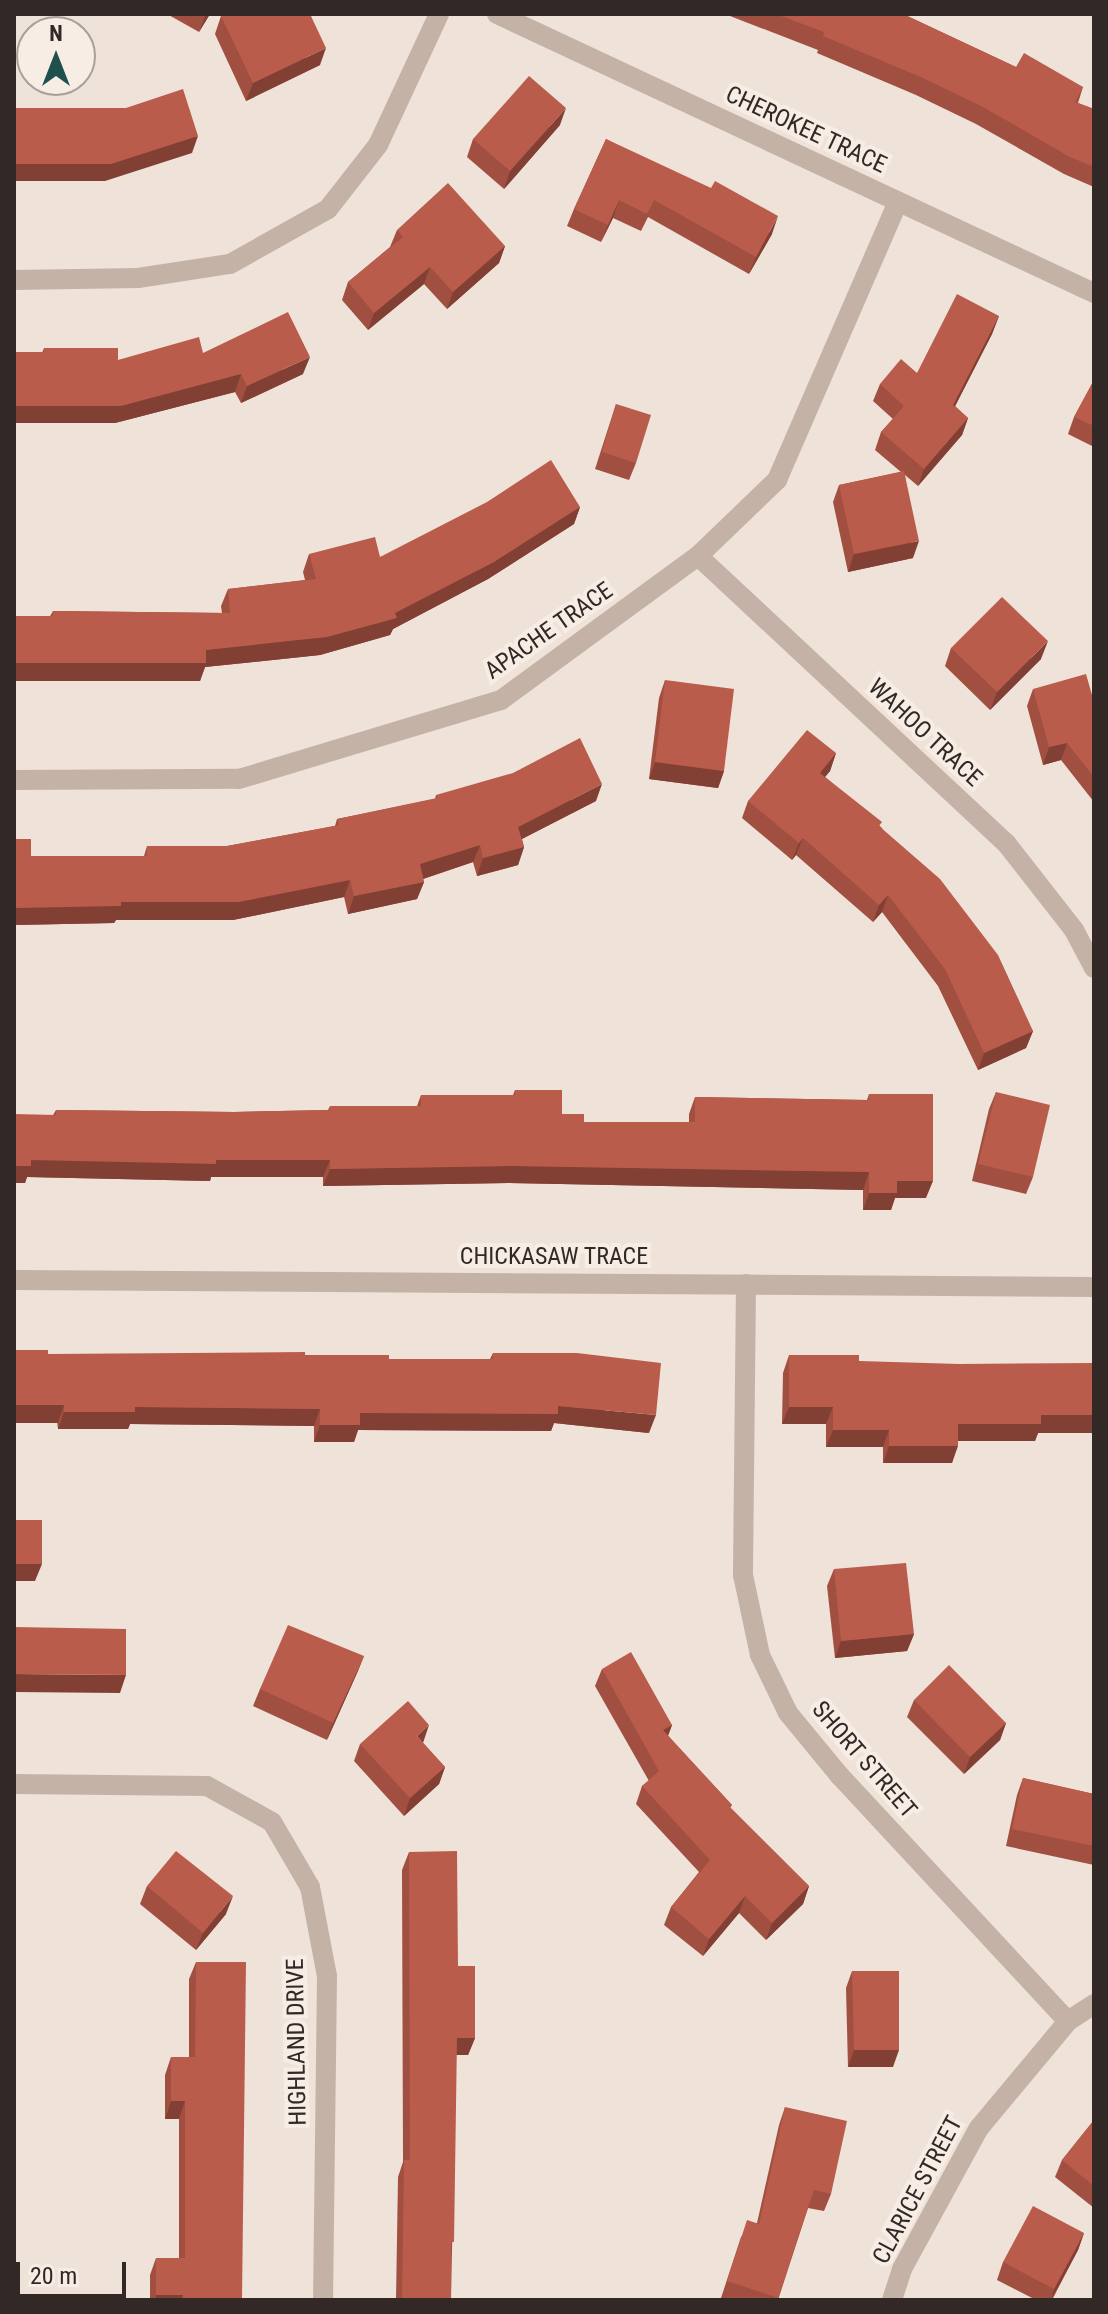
<!DOCTYPE html>
<html>
<head>
<meta charset="utf-8">
<style>
  body { margin:0 }
  #map { position:relative; width:1108px; height:2314px; overflow:hidden; background:#eee2d9; font-family:"Roboto Condensed",sans-serif }
  div>[style] { position:absolute }
  .minor>* { height:20px; margin:-10px; padding:0 10px; transform-origin:10px; border-radius:10px; background:#c5b2a7 }
  .wall>* { inset:0; background:#a04f40 }
  .shaded-wall>* { inset:0; background:#824034 }
  .building>* { inset:0; background:#ba5c4b }
  span { translate:-50% -50%; white-space:nowrap; text-align:center; line-height:1.15; -webkit-text-stroke:8px #f7ede5; paint-order:stroke }
  .street-label { font-size:24px; color:#322927 }
  .frame { position:absolute; inset:0; border:16px solid #322927; pointer-events:none }
  .north { position:absolute; left:16px; top:16px; width:80px; height:80px; box-sizing:border-box; background:#f7ede5; border:2px solid #a89f99; border-radius:50%; rotate:0deg; font-size:22px; font-weight:700; line-height:32px; text-align:center; color:#322927 }
  .north::after { content:''; display:block; margin:auto; width:28px; height:36px; background:#20504e; clip-path:polygon(50% 0,100% 100%,50% 72%,0 100%) }
  .scale { position:absolute; left:16px; top:2262px; width:110px; height:36px; box-sizing:border-box; border:4px solid #322927; border-top:0; padding-left:10px; font-size:24px; line-height:28px; white-space:nowrap; color:#322927; -webkit-text-stroke:6px #f7ede5; paint-order:stroke }
</style>
</head>
<body>
<div id="map">
  <div class="minor">
    <div style="left:497px;top:14px;width:659px;rotate:25.05deg"></div>
    <div style="left:14px;top:280px;width:124px;rotate:-0.9deg"></div>
    <div style="left:138px;top:278px;width:93px;rotate:-8.7deg"></div>
    <div style="left:230px;top:264px;width:112px;rotate:-29.3deg"></div>
    <div style="left:328px;top:209px;width:81px;rotate:-52deg"></div>
    <div style="left:378px;top:145px;width:145px;rotate:-65deg"></div>
    <div style="left:698px;top:556px;width:421px;rotate:43deg"></div>
    <div style="left:1006px;top:843px;width:110px;rotate:52deg"></div>
    <div style="left:1074px;top:930px;width:43px;rotate:62.2deg"></div>
    <div style="left:14px;top:780px;width:225px;rotate:-0.3deg"></div>
    <div style="left:239px;top:779px;width:274px;rotate:-16.8deg"></div>
    <div style="left:501px;top:700px;width:244px;rotate:-36.2deg"></div>
    <div style="left:698px;top:556px;width:110px;rotate:-43.9deg"></div>
    <div style="left:777px;top:480px;width:303px;rotate:-66.5deg"></div>
    <div style="left:14px;top:1280px;width:1080px;rotate:0.37deg"></div>
    <div style="left:746px;top:1284px;width:291px;rotate:90.6deg"></div>
    <div style="left:743px;top:1575px;width:82px;rotate:78deg"></div>
    <div style="left:760px;top:1655px;width:64px;rotate:64.2deg"></div>
    <div style="left:788px;top:1713px;width:82px;rotate:50.5deg"></div>
    <div style="left:840px;top:1776px;width:335px;rotate:47.1deg"></div>
    <div style="left:14px;top:1784px;width:193px;rotate:0.6deg"></div>
    <div style="left:207px;top:1786px;width:74px;rotate:29deg"></div>
    <div style="left:272px;top:1822px;width:75px;rotate:59.7deg"></div>
    <div style="left:310px;top:1887px;width:91px;rotate:79.2deg"></div>
    <div style="left:327px;top:1976px;width:324px;rotate:90.7deg"></div>
    <div style="left:892px;top:2300px;width:33px;rotate:-72deg"></div>
    <div style="left:902px;top:2269px;width:161px;rotate:-61.4deg"></div>
    <div style="left:979px;top:2128px;width:139px;rotate:-50.2deg"></div>
    <div style="left:1068px;top:2021px;width:31px;rotate:-33deg"></div>
  </div>
  <div class="wall">
    <div style="clip-path:polygon(167px 14px,210px 14px,199px 32px)"></div>
    <div style="clip-path:polygon(731px 14px,903px 14px,1016px 67px,1083px 87px,1078px 103px,1094px 109px,1094px 187px,1064px 174px,976px 124px,916px 95px,817px 53px,818px 50px,730px 16px)"></div>
    <div style="clip-path:polygon(221px 16px,320px 65px,246px 101px,215px 34px)"></div>
    <div style="clip-path:polygon(560px 125px,504px 189px,467px 157px,473px 139px)"></div>
    <div style="clip-path:polygon(606px 139px,772px 234px,749px 274px,648px 217px,641px 231px,613px 218px,601px 242px,567px 226px,574px 209px)"></div>
    <div style="clip-path:polygon(397px 230px,505px 246px,499px 263px,447px 309px,424px 284px,368px 330px,342px 300px,348px 282px,390px 247px)"></div>
    <div style="clip-path:polygon(999px 316px,992px 334px,955px 406px,968px 418px,962px 435px,918px 486px,905px 475px,913px 558px,848px 572px,833px 502px,839px 485px,901px 472px,875px 450px,881px 432px,893px 419px,873px 401px,880px 384px,917px 373px)"></div>
    <div style="clip-path:polygon(44px 348px,118px 360px,203px 353px,303px 374px,241px 403px,235px 392px,115px 423px,14px 423px)"></div>
    <div style="clip-path:polygon(1094px 380px,1094px 447px,1068px 434px,1074px 417px)"></div>
    <div style="clip-path:polygon(616px 404px,636px 463px,629px 480px,595px 469px)"></div>
    <div style="clip-path:polygon(580px 507px,574px 524px,488px 579px,393px 629px,390px 635px,320px 655px,205px 667px,200px 681px,14px 681px,53px 611px,222px 613px,221px 606px,228px 589px,305px 580px,303px 572px,309px 554px,380px 557px)"></div>
    <div style="clip-path:polygon(951px 648px,1041px 659px,990px 710px,945px 666px)"></div>
    <div style="clip-path:polygon(665px 680px,724px 771px,718px 788px,649px 779px,659px 698px)"></div>
    <div style="clip-path:polygon(1033px 689px,1094px 702px,1094px 802px,1061px 760px,1043px 765px,1027px 706px)"></div>
    <div style="clip-path:polygon(836px 753px,830px 771px,825px 777px,881px 827px,1033px 1031px,1026px 1048px,978px 1070px,938px 986px,882px 912px,873px 922px,796px 855px,792px 860px,742px 818px,748px 801px)"></div>
    <div style="clip-path:polygon(436px 795px,596px 801px,522px 839px,524px 847px,518px 865px,477px 876px,473px 862px,423px 879px,424px 882px,417px 899px,348px 914px,344px 897px,233px 920px,116px 920px,114px 923px,14px 925px,14px 839px,31px 856px,144px 856px,147px 846px,227px 846px,335px 826px,337px 819px,435px 799px)"></div>
    <div style="clip-path:polygon(515px 1090px,562px 1114px,584px 1122px,689px 1122px,689px 1114px,695px 1097px,867px 1100px,869px 1094px,926px 1198px,895px 1198px,891px 1210px,863px 1210px,863px 1190px,509px 1183px,323px 1186px,323px 1177px,211px 1177px,210px 1181px,27px 1177px,25px 1183px,14px 1183px,56px 1110px,234px 1112px,328px 1110px,330px 1106px,417px 1106px,421px 1095px,513px 1095px)"></div>
    <div style="clip-path:polygon(996px 1092px,1033px 1177px,1026px 1194px,972px 1181px,989px 1109px)"></div>
    <div style="clip-path:polygon(493px 1353px,649px 1433px,554px 1423px,551px 1431px,358px 1430px,354px 1442px,314px 1442px,314px 1426px,130px 1424px,128px 1429px,58px 1429px,48px 1354px,305px 1355px,389px 1359px,490px 1359px)"></div>
    <div style="clip-path:polygon(789px 1355px,859px 1361px,1094px 1433px,1038px 1433px,1035px 1441px,958px 1441px,952px 1463px,883px 1463px,883px 1447px,826px 1447px,826px 1424px,782px 1424px,783px 1373px)"></div>
    <div style="clip-path:polygon(834px 1569px,914px 1634px,907px 1651px,835px 1658px,827px 1586px)"></div>
    <div style="clip-path:polygon(364px 1656px,357px 1673px,327px 1740px,253px 1706px,260px 1689px)"></div>
    <div style="clip-path:polygon(602px 1669px,672px 1725px,668px 1736px,732px 1805px,730px 1808px,809px 1886px,803px 1904px,766px 1940px,739px 1913px,703px 1956px,664px 1925px,671px 1907px,699px 1872px,636px 1804px,642px 1786px,649px 1781px,595px 1686px)"></div>
    <div style="clip-path:polygon(914px 1700px,1006px 1723px,1000px 1740px,964px 1774px,907px 1717px)"></div>
    <div style="clip-path:polygon(423px 1743px,445px 1767px,439px 1784px,404px 1816px,354px 1761px,360px 1744px)"></div>
    <div style="clip-path:polygon(1023px 1778px,1094px 1794px,1094px 1865px,1006px 1846px,1017px 1795px)"></div>
    <div style="clip-path:polygon(409px 1852px,458px 1966px,475px 2038px,468px 2055px,456px 2055px,451px 2300px,396px 2300px,398px 2177px,403px 2162px,402px 1870px)"></div>
    <div style="clip-path:polygon(147px 1886px,226px 1914px,196px 1950px,140px 1904px)"></div>
    <div style="clip-path:polygon(196px 1962px,242px 2300px,150px 2300px,150px 2275px,156px 2258px,179px 2258px,179px 2119px,165px 2119px,165px 2075px,171px 2057px,189px 2057px,189px 1979px)"></div>
    <div style="clip-path:polygon(852px 1971px,893px 2067px,848px 2067px,846px 1988px)"></div>
    <div style="clip-path:polygon(785px 2107px,831px 2194px,824px 2211px,808px 2208px,778px 2300px,726px 2300px,721px 2298px,741px 2237px,757px 2223px,779px 2125px)"></div>
    <div style="clip-path:polygon(1094px 2120px,1094px 2208px,1055px 2177px,1062px 2160px)"></div>
    <div style="clip-path:polygon(1084px 2233px,1078px 2250px,1052px 2300px,1036px 2300px,997px 2280px,1003px 2262px)"></div>
  </div>
  <div class="shaded-wall">
    <div style="clip-path:polygon(206px 14px,210px 14px,199px 32px)"></div>
    <div style="clip-path:polygon(326px 48px,320px 65px,246px 101px,253px 83px)"></div>
    <div style="clip-path:polygon(566px 108px,560px 125px,504px 189px,510px 171px)"></div>
    <div style="clip-path:polygon(198px 136px,192px 153px,105px 181px,14px 181px,14px 164px)"></div>
    <div style="clip-path:polygon(619px 200px,613px 218px,601px 242px,608px 225px)"></div>
    <div style="clip-path:polygon(778px 216px,772px 234px,749px 274px,756px 257px)"></div>
    <div style="clip-path:polygon(505px 246px,499px 263px,447px 309px,453px 292px)"></div>
    <div style="clip-path:polygon(430px 267px,424px 284px,368px 330px,374px 313px)"></div>
    <div style="clip-path:polygon(999px 316px,992px 334px,947px 422px,953px 405px)"></div>
    <div style="clip-path:polygon(310px 357px,303px 374px,241px 403px,247px 386px)"></div>
    <div style="clip-path:polygon(241px 374px,235px 392px,115px 423px,14px 423px,14px 406px)"></div>
    <div style="clip-path:polygon(968px 418px,962px 435px,918px 486px,924px 469px)"></div>
    <div style="clip-path:polygon(580px 507px,574px 524px,488px 579px,393px 629px,390px 635px,320px 655px,205px 667px,200px 681px,14px 681px,14px 663px,206px 650px,395px 613px)"></div>
    <div style="clip-path:polygon(919px 541px,913px 558px,848px 572px,854px 554px)"></div>
    <div style="clip-path:polygon(1048px 641px,1041px 659px,990px 710px,997px 692px)"></div>
    <div style="clip-path:polygon(1067px 743px,1061px 760px,1043px 765px,1049px 747px)"></div>
    <div style="clip-path:polygon(836px 753px,830px 771px,814px 790px,820px 773px)"></div>
    <div style="clip-path:polygon(655px 762px,724px 771px,718px 788px,649px 779px)"></div>
    <div style="clip-path:polygon(602px 784px,596px 801px,512px 844px,518px 827px)"></div>
    <div style="clip-path:polygon(803px 838px,796px 855px,792px 860px,799px 843px)"></div>
    <div style="clip-path:polygon(480px 845px,473px 862px,414px 882px,420px 864px)"></div>
    <div style="clip-path:polygon(524px 847px,518px 865px,477px 876px,483px 858px)"></div>
    <div style="clip-path:polygon(350px 880px,344px 897px,233px 920px,116px 920px,114px 923px,14px 925px,14px 908px,121px 902px)"></div>
    <div style="clip-path:polygon(424px 882px,417px 899px,348px 914px,354px 896px)"></div>
    <div style="clip-path:polygon(888px 895px,882px 912px,873px 922px,879px 905px)"></div>
    <div style="clip-path:polygon(1033px 1031px,1026px 1048px,978px 1070px,984px 1053px)"></div>
    <div style="clip-path:polygon(31px 1160px,330px 1160px,323px 1177px,211px 1177px,210px 1181px,27px 1177px,25px 1183px,14px 1183px,14px 1166px)"></div>
    <div style="clip-path:polygon(515px 1166px,869px 1172px,863px 1190px,509px 1183px,323px 1186px,330px 1169px)"></div>
    <div style="clip-path:polygon(897px 1181px,933px 1181px,926px 1198px,895px 1198px,891px 1210px,863px 1210px,869px 1193px)"></div>
    <div style="clip-path:polygon(14px 1405px,64px 1405px,58px 1423px,14px 1423px)"></div>
    <div style="clip-path:polygon(558px 1406px,656px 1415px,649px 1433px,554px 1423px,551px 1431px,358px 1430px,354px 1442px,314px 1442px,320px 1425px,360px 1413px)"></div>
    <div style="clip-path:polygon(135px 1407px,320px 1409px,314px 1426px,130px 1424px,128px 1429px,58px 1429px,64px 1412px)"></div>
    <div style="clip-path:polygon(789px 1407px,833px 1407px,826px 1424px,782px 1424px)"></div>
    <div style="clip-path:polygon(1041px 1415px,1094px 1415px,1094px 1433px,1038px 1433px,1035px 1441px,952px 1441px,958px 1424px)"></div>
    <div style="clip-path:polygon(833px 1430px,889px 1430px,883px 1447px,826px 1447px)"></div>
    <div style="clip-path:polygon(889px 1446px,958px 1446px,952px 1463px,883px 1463px)"></div>
    <div style="clip-path:polygon(14px 1564px,42px 1564px,35px 1581px,14px 1581px)"></div>
    <div style="clip-path:polygon(914px 1634px,907px 1651px,835px 1658px,841px 1641px)"></div>
    <div style="clip-path:polygon(364px 1656px,357px 1673px,327px 1740px,333px 1723px)"></div>
    <div style="clip-path:polygon(14px 1674px,126px 1675px,120px 1693px,14px 1692px)"></div>
    <div style="clip-path:polygon(1006px 1723px,1000px 1740px,964px 1774px,970px 1757px)"></div>
    <div style="clip-path:polygon(429px 1725px,423px 1743px,417px 1736px)"></div>
    <div style="clip-path:polygon(672px 1725px,665px 1743px,663px 1730px)"></div>
    <div style="clip-path:polygon(445px 1767px,439px 1784px,404px 1816px,410px 1798px)"></div>
    <div style="clip-path:polygon(809px 1886px,803px 1904px,766px 1940px,772px 1923px)"></div>
    <div style="clip-path:polygon(233px 1896px,226px 1914px,196px 1950px,203px 1933px)"></div>
    <div style="clip-path:polygon(745px 1896px,739px 1913px,703px 1956px,709px 1939px)"></div>
    <div style="clip-path:polygon(457px 2038px,475px 2038px,468px 2055px,450px 2055px)"></div>
    <div style="clip-path:polygon(854px 2050px,899px 2050px,893px 2067px,848px 2067px)"></div>
    <div style="clip-path:polygon(171px 2101px,185px 2101px,179px 2119px,165px 2119px)"></div>
    <div style="clip-path:polygon(1084px 2233px,1078px 2250px,1051px 2300px,1054px 2289px)"></div>
    <div style="clip-path:polygon(156px 2295px,183px 2295px,181px 2300px,155px 2300px)"></div>
  </div>
  <div class="building">
    <div style="clip-path:polygon(226px 14px,310px 14px,326px 48px,253px 83px,221px 16px)"></div>
    <div style="clip-path:polygon(776px 14px,903px 14px,1016px 67px,1024px 53px,1083px 87px,1075px 102px,1094px 109px,1094px 167px,1070px 157px,983px 107px,923px 78px,823px 36px,824px 32px)"></div>
    <div style="clip-path:polygon(529px 76px,566px 108px,510px 171px,473px 139px)"></div>
    <div style="clip-path:polygon(183px 89px,198px 136px,111px 164px,14px 164px,14px 108px,126px 108px)"></div>
    <div style="clip-path:polygon(606px 139px,711px 188px,715px 181px,778px 216px,756px 257px,654px 200px,647px 214px,619px 200px,608px 225px,574px 209px)"></div>
    <div style="clip-path:polygon(448px 183px,505px 246px,453px 292px,430px 267px,374px 313px,348px 282px,403px 237px,397px 230px)"></div>
    <div style="clip-path:polygon(957px 294px,999px 316px,953px 405px,968px 418px,924px 469px,881px 432px,904px 406px,880px 384px,901px 359px,917px 373px)"></div>
    <div style="clip-path:polygon(288px 312px,310px 357px,247px 386px,241px 374px,121px 406px,14px 406px,14px 352px,44px 352px,44px 348px,118px 348px,118px 360px,199px 337px,203px 353px)"></div>
    <div style="clip-path:polygon(1094px 380px,1094px 426px,1074px 417px)"></div>
    <div style="clip-path:polygon(616px 404px,651px 415px,636px 463px,602px 452px)"></div>
    <div style="clip-path:polygon(551px 460px,580px 507px,494px 562px,395px 613px,397px 618px,327px 637px,206px 650px,206px 663px,14px 663px,14px 616px,53px 616px,53px 611px,230px 613px,228px 589px,316px 579px,309px 554px,375px 537px,380px 557px,487px 502px)"></div>
    <div style="clip-path:polygon(904px 471px,919px 541px,854px 554px,839px 485px)"></div>
    <div style="clip-path:polygon(1002px 597px,1048px 641px,997px 692px,951px 648px)"></div>
    <div style="clip-path:polygon(1086px 674px,1094px 702px,1094px 777px,1067px 743px,1049px 747px,1033px 689px)"></div>
    <div style="clip-path:polygon(665px 680px,734px 689px,724px 771px,655px 762px)"></div>
    <div style="clip-path:polygon(807px 730px,836px 753px,820px 773px,882px 822px,879px 826px,940px 879px,998px 955px,1033px 1031px,984px 1053px,945px 969px,888px 895px,879px 905px,803px 838px,799px 843px,748px 801px)"></div>
    <div style="clip-path:polygon(580px 738px,602px 784px,518px 827px,524px 847px,483px 858px,480px 845px,420px 864px,424px 882px,354px 896px,350px 880px,239px 902px,121px 902px,121px 906px,14px 908px,14px 839px,31px 839px,31px 856px,147px 856px,147px 846px,227px 846px,339px 825px,337px 819px,437px 798px,436px 795px,513px 773px)"></div>
    <div style="clip-path:polygon(515px 1090px,562px 1090px,562px 1114px,584px 1114px,584px 1122px,695px 1122px,695px 1097px,869px 1100px,869px 1094px,933px 1094px,933px 1181px,897px 1181px,897px 1193px,869px 1193px,869px 1172px,515px 1166px,330px 1169px,330px 1160px,216px 1160px,216px 1164px,31px 1160px,31px 1166px,14px 1166px,14px 1114px,56px 1115px,56px 1110px,234px 1112px,330px 1110px,330px 1106px,421px 1106px,421px 1095px,515px 1095px)"></div>
    <div style="clip-path:polygon(996px 1092px,1050px 1105px,1033px 1177px,978px 1164px)"></div>
    <div style="clip-path:polygon(14px 1350px,48px 1350px,48px 1354px,305px 1352px,305px 1355px,389px 1355px,389px 1359px,493px 1359px,493px 1353px,577px 1353px,661px 1363px,656px 1415px,558px 1406px,558px 1414px,360px 1413px,360px 1425px,320px 1425px,320px 1409px,135px 1407px,135px 1412px,64px 1412px,64px 1405px,14px 1405px)"></div>
    <div style="clip-path:polygon(789px 1355px,859px 1355px,859px 1361px,959px 1364px,1094px 1363px,1094px 1415px,1041px 1415px,1041px 1424px,958px 1424px,958px 1446px,889px 1446px,889px 1430px,833px 1430px,833px 1407px,789px 1407px)"></div>
    <div style="clip-path:polygon(14px 1520px,42px 1520px,42px 1564px,14px 1564px)"></div>
    <div style="clip-path:polygon(906px 1563px,914px 1634px,841px 1641px,834px 1569px)"></div>
    <div style="clip-path:polygon(288px 1625px,364px 1656px,333px 1723px,260px 1689px)"></div>
    <div style="clip-path:polygon(14px 1627px,126px 1629px,126px 1675px,14px 1674px)"></div>
    <div style="clip-path:polygon(631px 1652px,672px 1725px,663px 1730px,732px 1805px,729px 1806px,809px 1886px,772px 1923px,745px 1896px,709px 1939px,671px 1907px,710px 1860px,642px 1786px,659px 1771px,602px 1669px)"></div>
    <div style="clip-path:polygon(949px 1665px,1006px 1723px,970px 1757px,914px 1700px)"></div>
    <div style="clip-path:polygon(408px 1701px,429px 1725px,417px 1736px,445px 1767px,410px 1798px,360px 1744px)"></div>
    <div style="clip-path:polygon(1023px 1778px,1094px 1794px,1094px 1846px,1012px 1829px)"></div>
    <div style="clip-path:polygon(176px 1851px,233px 1896px,203px 1933px,147px 1886px)"></div>
    <div style="clip-path:polygon(457px 1851px,458px 1966px,475px 1966px,475px 2038px,457px 2038px,454px 2242px,451px 2242px,451px 2300px,402px 2300px,404px 2160px,410px 2160px,409px 1852px)"></div>
    <div style="clip-path:polygon(196px 1962px,246px 1962px,242px 2300px,183px 2300px,183px 2295px,156px 2295px,156px 2258px,185px 2258px,185px 2101px,171px 2101px,171px 2057px,195px 2057px)"></div>
    <div style="clip-path:polygon(852px 1971px,899px 1971px,899px 2050px,854px 2050px)"></div>
    <div style="clip-path:polygon(785px 2107px,847px 2121px,831px 2194px,814px 2190px,778px 2298px,727px 2281px,747px 2220px,759px 2224px)"></div>
    <div style="clip-path:polygon(1094px 2120px,1094px 2186px,1062px 2160px)"></div>
    <div style="clip-path:polygon(1033px 2206px,1084px 2233px,1054px 2289px,1003px 2262px)"></div>
  </div>
  <div class="street-label">
    <span style="left:806px;top:130px;rotate:25deg">CHEROKEE TRACE</span>
    <span style="left:549px;top:631px;rotate:-35deg">APACHE TRACE</span>
    <span style="left:925px;top:733px;rotate:43deg">WAHOO TRACE</span>
    <span style="left:554px;top:1257px">CHICKASAW TRACE</span>
    <span style="left:864px;top:1760px;rotate:49deg">SHORT STREET</span>
    <span style="left:297px;top:2042px;rotate:-91deg">HIGHLAND DRIVE</span>
    <span style="left:918px;top:2190px;rotate:-62deg">CLARICE STREET</span>
  </div>
  <div class="frame"></div>
  <div class="north">N</div>
  <div class="scale">20 m</div>
</div>
</body>
</html>
